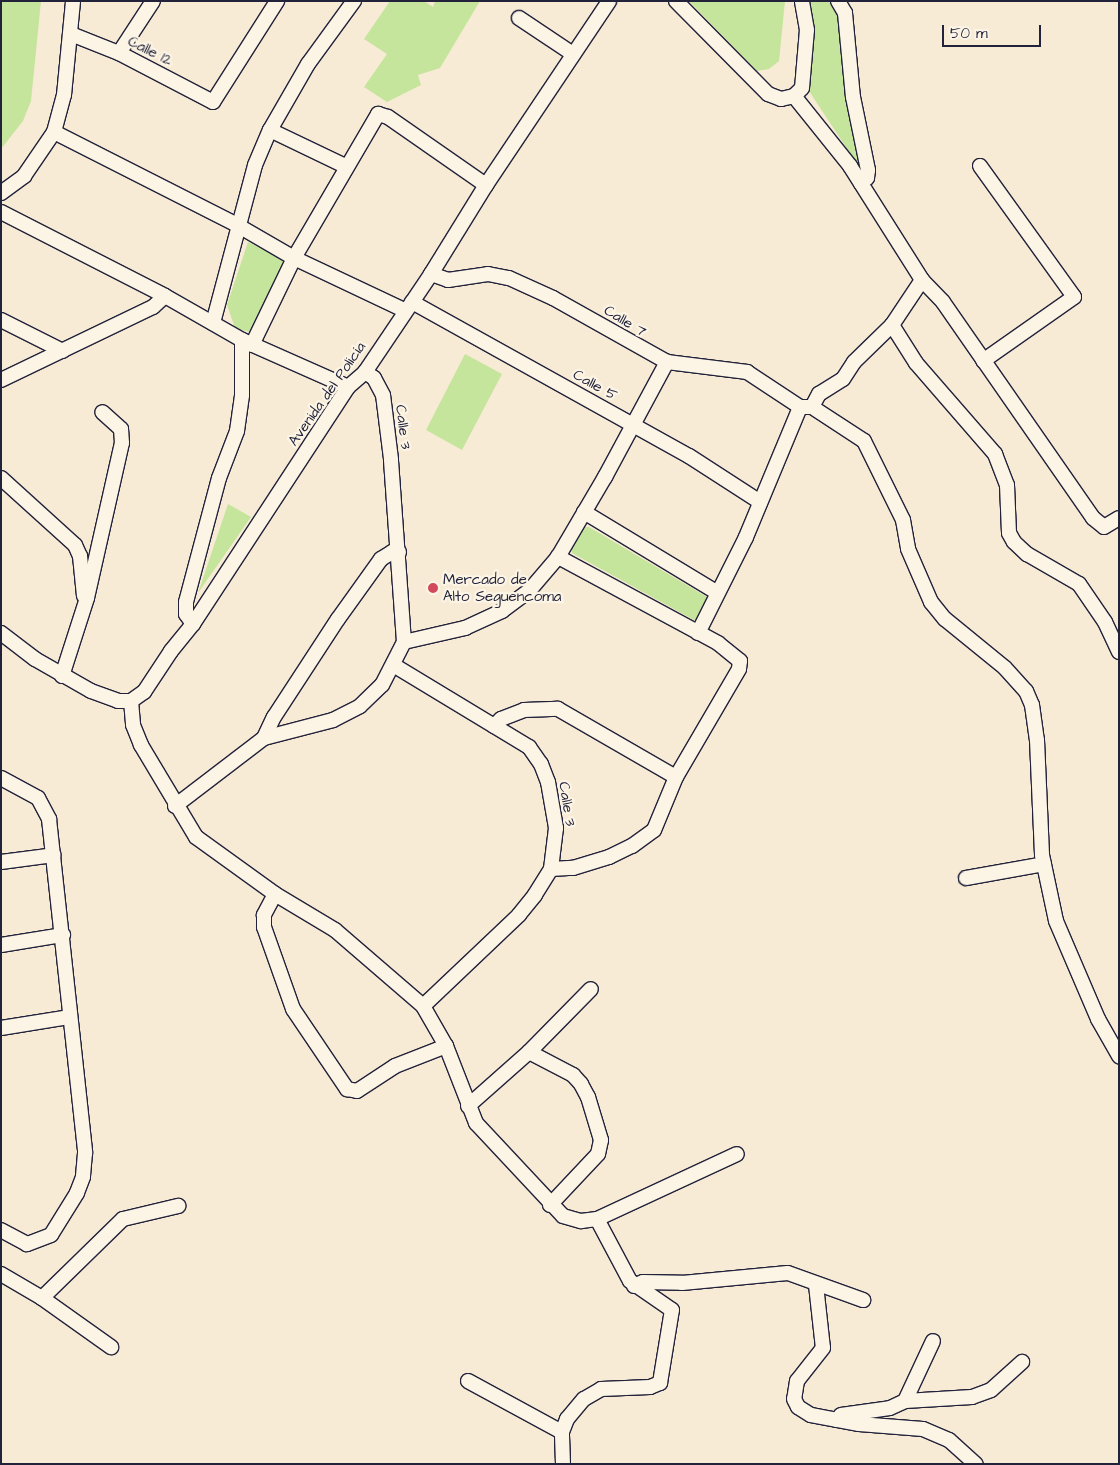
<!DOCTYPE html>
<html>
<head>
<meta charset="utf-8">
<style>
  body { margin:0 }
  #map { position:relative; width:1120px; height:1465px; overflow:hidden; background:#f8ebd6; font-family:"Architects Daughter",sans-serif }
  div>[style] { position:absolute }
  .green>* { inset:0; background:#c5e49c }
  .roads { filter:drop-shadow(1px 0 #22223b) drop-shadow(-1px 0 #22223b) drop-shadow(0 1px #22223b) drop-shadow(0 -1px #22223b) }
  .minor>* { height:14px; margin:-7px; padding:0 7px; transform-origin:7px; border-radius:7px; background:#fcf5e5 }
  .dots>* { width:14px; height:14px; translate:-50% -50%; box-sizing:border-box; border:2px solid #fcf5e5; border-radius:50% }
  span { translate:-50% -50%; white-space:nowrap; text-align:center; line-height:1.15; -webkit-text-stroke:4.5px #fcf5e5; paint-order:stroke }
  .street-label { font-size:15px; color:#22223b }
  .poi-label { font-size:15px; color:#22223b }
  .left { translate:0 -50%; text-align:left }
  .frame { position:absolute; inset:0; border:2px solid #22223b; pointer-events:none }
  .scale { position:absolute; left:942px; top:25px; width:99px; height:22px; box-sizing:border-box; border:2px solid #22223b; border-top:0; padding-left:6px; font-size:15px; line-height:18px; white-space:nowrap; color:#22223b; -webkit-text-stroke:4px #fcf5e5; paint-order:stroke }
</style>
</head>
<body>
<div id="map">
  <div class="green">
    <div style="clip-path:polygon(1px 1px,41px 1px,31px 101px,23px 121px,1px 149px)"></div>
    <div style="clip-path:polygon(390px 1px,424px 1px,433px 7px,435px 1px,480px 1px,440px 68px,418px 75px,421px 85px,387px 102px,364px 87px,387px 54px,364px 39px)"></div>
    <div style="clip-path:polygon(689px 1px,785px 1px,779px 61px,769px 69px,757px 71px)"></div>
    <div style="clip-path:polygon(809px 1px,834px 1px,840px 25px,843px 64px,861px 170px,809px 91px,814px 32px)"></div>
    <div style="clip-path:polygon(248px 242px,288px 262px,253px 333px,235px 328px,227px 305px)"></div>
    <div style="clip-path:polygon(465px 354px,502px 374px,462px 450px,426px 430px)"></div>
    <div style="clip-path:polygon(228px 504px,251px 517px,198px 593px)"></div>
    <div style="clip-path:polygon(583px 527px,589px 527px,707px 597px,701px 617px,694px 620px,572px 553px,571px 547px)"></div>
  </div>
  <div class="roads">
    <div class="minor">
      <div style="left:676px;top:1px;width:131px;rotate:45.3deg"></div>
      <div style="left:768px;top:94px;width:14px;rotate:21deg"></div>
      <div style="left:781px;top:99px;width:13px;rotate:-13deg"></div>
      <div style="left:794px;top:96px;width:11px;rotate:-45deg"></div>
      <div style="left:802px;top:88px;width:58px;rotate:-85.1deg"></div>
      <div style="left:807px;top:30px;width:29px;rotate:-100deg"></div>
      <div style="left:838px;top:1px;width:14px;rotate:60deg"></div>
      <div style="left:845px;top:13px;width:84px;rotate:84.6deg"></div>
      <div style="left:853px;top:97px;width:75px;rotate:78.4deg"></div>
      <div style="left:868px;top:170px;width:8px;rotate:97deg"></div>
      <div style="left:867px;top:178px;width:8px;rotate:140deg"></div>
      <div style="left:519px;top:18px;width:65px;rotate:33.7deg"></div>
      <div style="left:71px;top:34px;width:52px;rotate:21.6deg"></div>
      <div style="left:119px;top:53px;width:106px;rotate:27.5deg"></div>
      <div style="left:213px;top:102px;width:120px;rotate:-57.6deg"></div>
      <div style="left:119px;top:53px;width:62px;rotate:-56.8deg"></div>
      <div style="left:794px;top:96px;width:90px;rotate:51.3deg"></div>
      <div style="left:850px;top:166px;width:135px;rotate:57.7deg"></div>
      <div style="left:922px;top:280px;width:30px;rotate:46deg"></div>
      <div style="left:943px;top:302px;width:263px;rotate:55.2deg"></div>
      <div style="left:1093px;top:518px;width:14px;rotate:39deg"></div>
      <div style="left:1104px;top:527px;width:17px;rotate:-31deg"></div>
      <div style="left:270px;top:130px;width:83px;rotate:25.6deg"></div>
      <div style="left:54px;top:132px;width:205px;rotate:26.9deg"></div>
      <div style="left:237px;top:225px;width:66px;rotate:30.1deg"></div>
      <div style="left:294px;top:258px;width:122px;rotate:25.3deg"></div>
      <div style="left:980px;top:166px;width:161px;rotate:54.3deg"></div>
      <div style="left:1074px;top:297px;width:111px;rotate:144.9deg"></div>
      <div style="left:1px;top:193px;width:29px;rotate:-36deg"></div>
      <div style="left:24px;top:176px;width:53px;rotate:-55.7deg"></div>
      <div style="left:54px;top:132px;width:38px;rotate:-75deg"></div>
      <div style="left:64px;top:95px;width:94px;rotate:-84.5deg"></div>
      <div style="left:1px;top:212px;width:184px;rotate:27.1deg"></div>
      <div style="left:165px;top:296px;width:89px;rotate:29.7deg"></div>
      <div style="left:242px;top:340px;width:116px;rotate:23.9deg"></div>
      <div style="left:431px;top:274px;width:18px;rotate:19deg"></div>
      <div style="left:448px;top:280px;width:40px;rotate:-8.5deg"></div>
      <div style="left:488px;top:274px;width:21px;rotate:11deg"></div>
      <div style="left:509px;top:278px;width:48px;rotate:24.4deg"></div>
      <div style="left:553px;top:298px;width:131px;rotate:29.3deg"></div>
      <div style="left:667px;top:362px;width:81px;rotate:7.1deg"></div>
      <div style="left:747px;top:372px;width:64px;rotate:33.4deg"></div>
      <div style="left:412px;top:302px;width:317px;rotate:29.1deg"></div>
      <div style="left:689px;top:456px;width:85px;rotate:32.9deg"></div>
      <div style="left:1px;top:320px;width:69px;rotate:26.6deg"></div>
      <div style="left:213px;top:323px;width:163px;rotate:-75.1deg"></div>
      <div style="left:255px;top:165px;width:38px;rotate:-67deg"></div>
      <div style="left:270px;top:130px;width:76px;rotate:-60.1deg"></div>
      <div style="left:308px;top:64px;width:78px;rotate:-53.9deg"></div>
      <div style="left:892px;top:325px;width:45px;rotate:57.7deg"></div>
      <div style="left:916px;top:363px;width:121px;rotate:49deg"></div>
      <div style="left:995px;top:454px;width:33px;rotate:69deg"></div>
      <div style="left:1007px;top:485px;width:48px;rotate:87.6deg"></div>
      <div style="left:1009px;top:533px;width:10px;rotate:61deg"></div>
      <div style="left:1014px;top:542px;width:18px;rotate:43deg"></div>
      <div style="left:1027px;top:554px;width:60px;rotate:30deg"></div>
      <div style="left:1079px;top:584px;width:46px;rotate:55.6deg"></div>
      <div style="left:1105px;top:622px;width:33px;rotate:65deg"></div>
      <div style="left:252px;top:345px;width:97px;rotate:-64.2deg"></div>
      <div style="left:294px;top:258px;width:167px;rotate:-59.7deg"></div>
      <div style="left:378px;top:114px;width:10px;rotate:17deg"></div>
      <div style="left:388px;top:117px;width:119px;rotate:34.8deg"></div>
      <div style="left:1px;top:380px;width:169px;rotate:-25.7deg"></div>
      <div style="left:153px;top:307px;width:16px;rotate:-43deg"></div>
      <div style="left:800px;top:407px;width:12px"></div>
      <div style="left:812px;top:407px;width:62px;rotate:33.2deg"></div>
      <div style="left:864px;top:441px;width:88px;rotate:63.7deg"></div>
      <div style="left:903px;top:520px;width:29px;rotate:80deg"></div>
      <div style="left:908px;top:549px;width:58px;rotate:66.5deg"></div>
      <div style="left:931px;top:602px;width:22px;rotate:51deg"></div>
      <div style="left:945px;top:619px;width:77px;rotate:39.2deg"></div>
      <div style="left:1005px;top:668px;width:31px;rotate:48deg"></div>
      <div style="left:1026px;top:691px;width:15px;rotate:67deg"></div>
      <div style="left:1032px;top:705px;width:35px;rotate:82deg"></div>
      <div style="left:1037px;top:740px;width:115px;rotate:87.5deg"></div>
      <div style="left:1042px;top:855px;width:67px;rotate:78deg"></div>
      <div style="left:1056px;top:921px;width:107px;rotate:66.8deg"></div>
      <div style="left:1098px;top:1019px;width:43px;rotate:60.4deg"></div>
      <div style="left:812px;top:407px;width:15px;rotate:-62deg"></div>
      <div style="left:819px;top:394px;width:28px;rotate:-32deg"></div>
      <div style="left:843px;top:379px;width:20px;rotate:-57deg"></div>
      <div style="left:854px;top:362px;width:53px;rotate:-44.2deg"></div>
      <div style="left:892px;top:325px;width:54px;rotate:-56.3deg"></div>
      <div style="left:1px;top:478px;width:100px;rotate:42.2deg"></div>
      <div style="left:75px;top:545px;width:12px;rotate:66deg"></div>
      <div style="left:80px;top:556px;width:40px;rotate:84.3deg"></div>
      <div style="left:584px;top:512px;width:154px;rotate:31.2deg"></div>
      <div style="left:193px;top:624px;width:12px;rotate:-125deg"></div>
      <div style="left:186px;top:614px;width:12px;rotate:-90deg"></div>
      <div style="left:186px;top:602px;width:128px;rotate:-75.1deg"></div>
      <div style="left:219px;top:478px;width:50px;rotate:-69deg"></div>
      <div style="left:237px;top:431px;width:36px;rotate:-82deg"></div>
      <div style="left:242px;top:395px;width:55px;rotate:-90deg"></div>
      <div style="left:1px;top:633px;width:43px;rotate:37.4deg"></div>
      <div style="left:35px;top:659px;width:64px;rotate:29.7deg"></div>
      <div style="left:91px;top:691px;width:29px;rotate:20deg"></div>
      <div style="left:118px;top:701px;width:13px"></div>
      <div style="left:131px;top:701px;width:16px;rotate:-35deg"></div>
      <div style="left:144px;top:692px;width:49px;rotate:-56.6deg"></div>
      <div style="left:171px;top:651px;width:35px;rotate:-51deg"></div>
      <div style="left:193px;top:624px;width:283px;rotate:-56.8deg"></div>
      <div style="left:348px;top:387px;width:23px;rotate:-41deg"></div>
      <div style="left:365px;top:372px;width:118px;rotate:-56deg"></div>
      <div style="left:431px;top:274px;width:105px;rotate:-58.3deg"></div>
      <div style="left:486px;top:185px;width:221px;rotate:-56.2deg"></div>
      <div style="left:698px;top:633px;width:107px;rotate:-63.4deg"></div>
      <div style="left:746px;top:537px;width:141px;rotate:-67.4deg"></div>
      <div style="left:404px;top:642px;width:63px;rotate:-12.9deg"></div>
      <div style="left:465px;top:628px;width:41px;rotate:-24.7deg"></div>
      <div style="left:502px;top:611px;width:34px;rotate:-37deg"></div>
      <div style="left:529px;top:591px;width:45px;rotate:-49.5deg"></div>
      <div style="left:558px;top:557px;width:93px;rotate:-59.6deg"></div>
      <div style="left:605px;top:477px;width:131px;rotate:-61.7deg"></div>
      <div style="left:395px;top:666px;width:157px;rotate:31.2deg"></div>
      <div style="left:529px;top:747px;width:21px;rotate:55deg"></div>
      <div style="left:541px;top:764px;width:19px;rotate:69deg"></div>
      <div style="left:548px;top:782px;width:47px;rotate:80.1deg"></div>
      <div style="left:556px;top:828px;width:41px;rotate:97deg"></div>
      <div style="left:551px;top:869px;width:31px;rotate:122deg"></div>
      <div style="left:535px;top:895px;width:26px;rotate:129deg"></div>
      <div style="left:519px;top:915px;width:132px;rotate:136.5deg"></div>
      <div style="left:62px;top:676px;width:82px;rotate:-72.2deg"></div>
      <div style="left:87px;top:598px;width:159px;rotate:-77.3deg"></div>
      <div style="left:122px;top:443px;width:14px;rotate:-94deg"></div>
      <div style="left:121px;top:429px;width:25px;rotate:-138deg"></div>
      <div style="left:131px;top:701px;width:24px;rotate:85deg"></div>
      <div style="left:133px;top:725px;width:22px;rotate:68deg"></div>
      <div style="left:141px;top:745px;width:107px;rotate:59.1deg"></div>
      <div style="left:196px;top:837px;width:97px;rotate:35.8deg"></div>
      <div style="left:275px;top:894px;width:70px;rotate:31deg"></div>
      <div style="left:335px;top:930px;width:116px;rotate:40.8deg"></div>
      <div style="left:423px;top:1006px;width:46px;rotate:60.1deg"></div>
      <div style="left:446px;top:1046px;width:83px;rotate:68.7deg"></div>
      <div style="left:476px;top:1123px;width:127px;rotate:46.9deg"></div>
      <div style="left:563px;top:1216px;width:19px;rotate:16deg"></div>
      <div style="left:581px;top:1221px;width:16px;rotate:-7deg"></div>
      <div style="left:597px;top:1219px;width:154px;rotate:-24.9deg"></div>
      <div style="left:494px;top:726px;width:10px;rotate:-45deg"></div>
      <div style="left:501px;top:719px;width:25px;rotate:-21deg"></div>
      <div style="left:524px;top:710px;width:34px;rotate:-2deg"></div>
      <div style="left:558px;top:709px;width:136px;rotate:30deg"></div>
      <div style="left:264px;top:738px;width:71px;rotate:-14.6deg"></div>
      <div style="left:333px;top:720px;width:30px;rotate:-27deg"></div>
      <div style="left:360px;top:706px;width:30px;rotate:-44deg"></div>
      <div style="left:382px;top:685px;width:48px;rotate:-62.9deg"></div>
      <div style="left:404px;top:642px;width:183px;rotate:-94.1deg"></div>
      <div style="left:391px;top:459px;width:64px;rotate:-97.1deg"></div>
      <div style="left:383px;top:395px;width:19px;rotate:-118deg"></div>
      <div style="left:374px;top:378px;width:11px;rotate:-146deg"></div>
      <div style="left:1px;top:778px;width:42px;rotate:28.4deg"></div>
      <div style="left:38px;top:798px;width:24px;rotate:62deg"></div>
      <div style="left:49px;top:819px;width:336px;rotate:83.8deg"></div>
      <div style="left:85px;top:1153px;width:24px;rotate:95deg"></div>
      <div style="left:83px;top:1177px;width:17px;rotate:111deg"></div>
      <div style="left:77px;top:1193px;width:49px;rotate:121.8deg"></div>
      <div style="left:51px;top:1235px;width:26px;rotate:159deg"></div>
      <div style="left:27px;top:1244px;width:30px;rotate:-152deg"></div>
      <div style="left:175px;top:806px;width:112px;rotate:-37.4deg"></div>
      <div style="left:264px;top:738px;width:23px;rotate:-65deg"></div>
      <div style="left:274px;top:717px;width:117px;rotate:-56.9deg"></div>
      <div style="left:338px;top:619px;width:74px;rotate:-54.4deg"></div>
      <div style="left:381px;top:559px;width:13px;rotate:-32deg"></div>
      <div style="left:392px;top:552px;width:7px"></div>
      <div style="left:1px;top:862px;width:53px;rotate:-7.5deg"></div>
      <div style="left:551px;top:869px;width:22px;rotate:-3deg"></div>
      <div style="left:573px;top:868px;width:38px;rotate:-17deg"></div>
      <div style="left:609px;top:857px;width:25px;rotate:-26deg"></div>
      <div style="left:632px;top:846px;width:27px;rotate:-36deg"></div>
      <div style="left:654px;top:830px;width:57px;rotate:-67.5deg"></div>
      <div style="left:676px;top:777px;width:125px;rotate:-59.7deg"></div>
      <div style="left:739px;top:669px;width:8px;rotate:-83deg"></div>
      <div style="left:740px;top:661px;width:28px;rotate:-141deg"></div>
      <div style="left:718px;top:643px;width:182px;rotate:-151.7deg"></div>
      <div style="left:966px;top:878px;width:79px;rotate:-10.2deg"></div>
      <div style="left:275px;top:894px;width:24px;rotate:118deg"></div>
      <div style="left:264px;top:915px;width:12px;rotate:90deg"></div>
      <div style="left:264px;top:927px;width:87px;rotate:70.5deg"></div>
      <div style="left:293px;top:1009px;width:97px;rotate:56deg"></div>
      <div style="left:347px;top:1089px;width:10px;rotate:11deg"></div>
      <div style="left:357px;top:1091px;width:45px;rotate:-33.3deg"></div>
      <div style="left:395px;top:1066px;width:55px;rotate:-21.4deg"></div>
      <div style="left:1px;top:945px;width:63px;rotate:-9.2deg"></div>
      <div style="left:1px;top:1028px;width:70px;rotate:-9.1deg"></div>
      <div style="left:529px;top:1052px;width:50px;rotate:27.6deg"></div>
      <div style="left:573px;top:1075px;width:12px;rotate:48deg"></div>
      <div style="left:581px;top:1084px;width:15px;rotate:62deg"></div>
      <div style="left:588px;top:1097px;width:45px;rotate:73.2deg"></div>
      <div style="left:601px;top:1140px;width:14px;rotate:102deg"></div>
      <div style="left:598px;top:1154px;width:70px;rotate:133.3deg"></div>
      <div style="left:468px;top:1106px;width:81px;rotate:-41.5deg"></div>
      <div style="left:529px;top:1052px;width:88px;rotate:-45.5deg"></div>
      <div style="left:1px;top:1274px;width:48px;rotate:30.3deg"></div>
      <div style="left:42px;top:1298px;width:85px;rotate:35.4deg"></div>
      <div style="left:816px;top:1285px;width:63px;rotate:83.7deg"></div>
      <div style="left:823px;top:1348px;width:42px;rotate:128.2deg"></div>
      <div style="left:797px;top:1381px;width:18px;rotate:99deg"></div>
      <div style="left:794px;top:1399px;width:9px;rotate:63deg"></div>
      <div style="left:798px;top:1407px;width:15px;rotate:32deg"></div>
      <div style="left:811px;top:1415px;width:49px;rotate:10.6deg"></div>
      <div style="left:859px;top:1424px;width:64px;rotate:4.5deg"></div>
      <div style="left:923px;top:1429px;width:28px;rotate:23deg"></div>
      <div style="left:949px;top:1440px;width:36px;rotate:42deg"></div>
      <div style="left:634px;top:1286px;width:10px;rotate:-24deg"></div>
      <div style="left:643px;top:1282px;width:39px;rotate:1deg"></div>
      <div style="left:682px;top:1283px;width:106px;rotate:-5.4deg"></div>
      <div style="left:788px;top:1273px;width:80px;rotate:19.8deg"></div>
      <div style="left:42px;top:1298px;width:113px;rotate:-44.3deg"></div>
      <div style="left:123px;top:1219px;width:57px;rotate:-13.3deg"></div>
      <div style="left:468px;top:1381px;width:107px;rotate:28.5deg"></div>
      <div style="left:905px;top:1401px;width:67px;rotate:-3.4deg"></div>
      <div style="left:972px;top:1397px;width:20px;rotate:-20deg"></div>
      <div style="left:991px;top:1390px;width:42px;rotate:-42.1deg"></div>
      <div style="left:837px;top:1420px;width:6px;rotate:-51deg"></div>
      <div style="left:841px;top:1415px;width:49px;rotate:-8.1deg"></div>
      <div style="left:890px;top:1408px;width:17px;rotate:-25deg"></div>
      <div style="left:905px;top:1401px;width:66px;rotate:-65deg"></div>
      <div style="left:563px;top:1464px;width:32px;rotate:-92deg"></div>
      <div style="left:562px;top:1432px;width:14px;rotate:-69deg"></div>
      <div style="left:567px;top:1419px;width:26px;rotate:-50deg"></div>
      <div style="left:584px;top:1399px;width:20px;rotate:-30deg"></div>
      <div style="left:601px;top:1389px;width:49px;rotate:-2.3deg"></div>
      <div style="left:650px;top:1387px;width:11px;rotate:-22deg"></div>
      <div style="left:660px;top:1383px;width:74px;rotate:-80.7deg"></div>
      <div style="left:672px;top:1310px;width:51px;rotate:-145.4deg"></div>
      <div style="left:630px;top:1281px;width:70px;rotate:-118deg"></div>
    </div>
  </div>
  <div class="dots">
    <div style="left:433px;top:588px;background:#d1495b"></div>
  </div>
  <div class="street-label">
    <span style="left:150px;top:51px;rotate:27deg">Calle 12</span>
    <span style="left:625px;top:321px;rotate:31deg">Calle 7</span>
    <span style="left:595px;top:385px;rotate:29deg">Calle 5</span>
    <span style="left:327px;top:394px;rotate:-55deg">Avenida del Policía</span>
    <span style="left:403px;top:427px;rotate:83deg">Calle 3</span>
    <span style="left:567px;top:804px;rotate:81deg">Calle 3</span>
  </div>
  <div class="poi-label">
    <span class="left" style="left:443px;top:588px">Mercado de<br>Alto Seguencoma</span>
  </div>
  <div class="frame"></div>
  <div class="scale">50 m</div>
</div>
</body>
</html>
